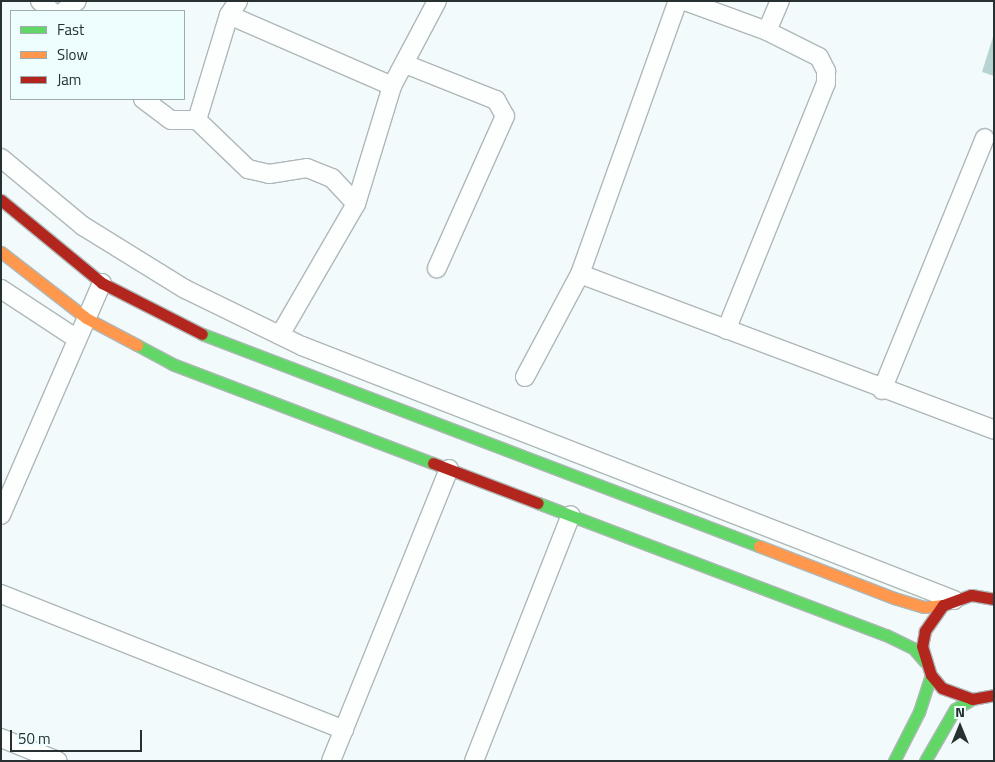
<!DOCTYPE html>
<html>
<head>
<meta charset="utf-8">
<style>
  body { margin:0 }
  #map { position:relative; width:995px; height:762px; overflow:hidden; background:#f2fafb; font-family:"Titillium Web",sans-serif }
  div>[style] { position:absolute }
  .building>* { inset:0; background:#b6d5d2 }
  .roads { filter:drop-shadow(1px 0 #afb8b8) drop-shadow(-1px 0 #afb8b8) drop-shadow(0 1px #afb8b8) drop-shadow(0 -1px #afb8b8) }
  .street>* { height:18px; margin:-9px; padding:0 9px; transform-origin:9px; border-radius:9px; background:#fdfefe }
  .fast>* { height:11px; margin:-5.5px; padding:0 5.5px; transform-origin:5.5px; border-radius:5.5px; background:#63d668 }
  .slow>* { height:11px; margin:-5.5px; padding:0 5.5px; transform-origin:5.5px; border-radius:5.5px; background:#ff974d }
  .jam>* { height:11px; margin:-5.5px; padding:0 5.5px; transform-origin:5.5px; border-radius:5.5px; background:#b3261e }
  span { translate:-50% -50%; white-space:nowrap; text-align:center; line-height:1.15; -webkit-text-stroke:4.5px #eefeff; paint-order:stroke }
  .frame { position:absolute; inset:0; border:2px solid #273132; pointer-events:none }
  .legend { position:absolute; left:10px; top:10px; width:175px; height:90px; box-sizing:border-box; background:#eefeff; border:1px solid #9eacad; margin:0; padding:6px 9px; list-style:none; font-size:15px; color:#273132 }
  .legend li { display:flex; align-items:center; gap:10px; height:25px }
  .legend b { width:25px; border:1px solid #9eacad }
  .north { position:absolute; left:935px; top:702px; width:50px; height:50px; -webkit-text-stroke:4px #eefeff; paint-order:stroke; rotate:0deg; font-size:14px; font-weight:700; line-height:20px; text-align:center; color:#273132 }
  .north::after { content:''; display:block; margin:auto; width:18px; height:22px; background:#273132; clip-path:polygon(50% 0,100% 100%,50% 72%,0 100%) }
  .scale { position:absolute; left:10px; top:730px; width:132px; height:22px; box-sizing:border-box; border:2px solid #273132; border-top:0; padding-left:6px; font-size:15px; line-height:18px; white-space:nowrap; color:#273132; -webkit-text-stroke:4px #eefeff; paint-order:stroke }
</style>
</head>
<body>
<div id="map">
  <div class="building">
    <div style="clip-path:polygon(993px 37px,994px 37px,994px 76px,982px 72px)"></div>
  </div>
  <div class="roads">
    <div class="street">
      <div style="left:40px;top:1px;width:15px;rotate:42deg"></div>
      <div style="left:685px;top:1px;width:87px;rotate:20.1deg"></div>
      <div style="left:767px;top:31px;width:58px;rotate:26.6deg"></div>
      <div style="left:819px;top:57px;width:16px;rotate:63deg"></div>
      <div style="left:826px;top:71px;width:12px;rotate:90deg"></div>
      <div style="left:826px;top:83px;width:266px;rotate:112deg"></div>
      <div style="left:64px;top:11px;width:16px;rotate:-38deg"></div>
      <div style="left:229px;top:15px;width:178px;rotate:23.5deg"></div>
      <div style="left:767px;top:31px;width:33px;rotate:-67deg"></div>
      <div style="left:405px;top:64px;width:98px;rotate:21.6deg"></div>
      <div style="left:496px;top:100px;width:18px;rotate:61deg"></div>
      <div style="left:505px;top:116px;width:167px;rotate:114.1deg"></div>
      <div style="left:143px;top:99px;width:35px;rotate:37deg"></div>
      <div style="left:171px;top:120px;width:26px"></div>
      <div style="left:197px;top:120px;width:110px;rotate:-73.1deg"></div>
      <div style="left:229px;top:15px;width:17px;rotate:-57deg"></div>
      <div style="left:197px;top:120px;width:71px;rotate:43.9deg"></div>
      <div style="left:248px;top:169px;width:22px;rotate:13deg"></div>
      <div style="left:269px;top:174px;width:38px;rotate:-9deg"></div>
      <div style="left:307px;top:168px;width:27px;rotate:22deg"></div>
      <div style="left:332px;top:178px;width:35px;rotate:47deg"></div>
      <div style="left:1px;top:158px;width:107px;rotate:39.7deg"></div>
      <div style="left:83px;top:226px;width:120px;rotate:31.7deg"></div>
      <div style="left:185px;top:289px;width:130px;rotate:26deg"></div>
      <div style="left:302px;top:346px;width:700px;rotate:21.28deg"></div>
      <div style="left:580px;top:274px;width:442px;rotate:20.6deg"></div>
      <div style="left:1px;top:289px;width:91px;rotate:33.3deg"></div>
      <div style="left:280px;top:335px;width:151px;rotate:-59.9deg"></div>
      <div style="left:356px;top:204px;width:123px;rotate:-73deg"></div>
      <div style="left:392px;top:86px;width:96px;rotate:-62.1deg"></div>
      <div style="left:525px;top:377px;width:117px;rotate:-61.9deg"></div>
      <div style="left:580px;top:274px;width:290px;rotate:-70.3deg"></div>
      <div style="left:882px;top:390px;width:272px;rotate:-67.8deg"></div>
      <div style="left:1px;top:515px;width:253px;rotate:-66.5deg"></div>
      <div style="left:1px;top:594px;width:369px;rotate:21.6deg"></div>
      <div style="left:1px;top:738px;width:61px;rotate:22deg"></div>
      <div style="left:331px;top:761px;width:315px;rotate:-68deg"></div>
      <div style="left:474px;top:761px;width:264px;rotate:-68.5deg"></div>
    </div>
    <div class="fast">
      <div style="left:202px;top:334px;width:596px;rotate:20.84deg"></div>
      <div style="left:137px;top:345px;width:40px;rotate:28deg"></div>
      <div style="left:172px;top:364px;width:279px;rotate:20.8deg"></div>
      <div style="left:538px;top:503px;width:372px;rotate:20.8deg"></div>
      <div style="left:886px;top:635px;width:30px;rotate:26deg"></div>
      <div style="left:913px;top:648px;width:18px;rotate:49deg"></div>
      <div style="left:894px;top:761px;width:55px;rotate:-63deg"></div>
      <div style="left:919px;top:712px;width:39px;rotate:-72deg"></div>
      <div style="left:925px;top:761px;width:60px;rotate:-60deg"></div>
      <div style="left:955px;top:709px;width:20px;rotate:-30deg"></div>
    </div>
    <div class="slow">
      <div style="left:1px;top:252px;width:108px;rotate:37.8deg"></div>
      <div style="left:86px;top:318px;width:58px;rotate:27.9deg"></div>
      <div style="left:759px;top:546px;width:145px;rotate:21.1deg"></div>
      <div style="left:894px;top:598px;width:31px;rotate:17deg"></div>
      <div style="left:924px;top:607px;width:19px;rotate:-6deg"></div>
    </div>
    <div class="jam">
      <div style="left:1px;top:200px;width:131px;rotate:39.4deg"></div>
      <div style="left:102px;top:283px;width:112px;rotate:27deg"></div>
      <div style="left:433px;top:463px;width:112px;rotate:20.9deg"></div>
      <div style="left:994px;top:599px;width:23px;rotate:-170deg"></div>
      <div style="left:971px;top:595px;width:30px;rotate:160deg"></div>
      <div style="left:943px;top:605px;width:32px;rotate:125deg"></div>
      <div style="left:925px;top:631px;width:15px;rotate:101deg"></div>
      <div style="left:922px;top:646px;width:30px;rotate:73deg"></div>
      <div style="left:931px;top:675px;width:17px;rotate:50deg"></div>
      <div style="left:942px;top:688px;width:32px;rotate:20deg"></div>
      <div style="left:972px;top:699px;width:22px;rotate:-10deg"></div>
    </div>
  </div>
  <div class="frame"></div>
  <ul class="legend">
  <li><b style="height:6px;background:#63d668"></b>Fast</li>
  <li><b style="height:6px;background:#ff974d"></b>Slow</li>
  <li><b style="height:6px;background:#b3261e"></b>Jam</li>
  </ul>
  <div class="north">N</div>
  <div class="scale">50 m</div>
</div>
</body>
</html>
